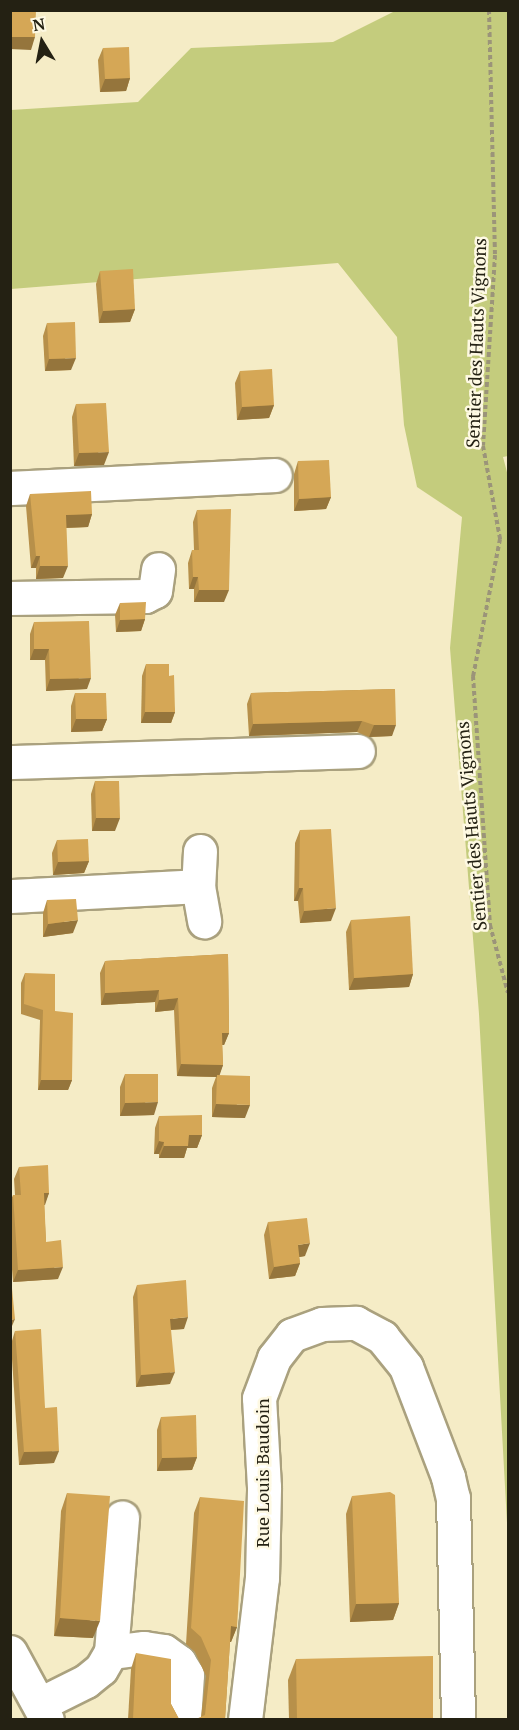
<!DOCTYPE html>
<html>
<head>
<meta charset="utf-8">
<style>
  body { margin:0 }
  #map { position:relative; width:519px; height:1730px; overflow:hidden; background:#f5ecc6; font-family:"PT Serif",serif }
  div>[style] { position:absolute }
  .green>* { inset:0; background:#c4cc7d }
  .path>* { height:4px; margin-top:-2px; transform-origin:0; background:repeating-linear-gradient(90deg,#9b9479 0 4.5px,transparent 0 7.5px) }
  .roads { filter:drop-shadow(2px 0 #aaa17e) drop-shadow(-2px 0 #aaa17e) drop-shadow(0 2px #aaa17e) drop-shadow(0 -2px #aaa17e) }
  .minor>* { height:33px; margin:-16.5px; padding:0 16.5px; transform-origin:16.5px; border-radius:16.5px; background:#fff }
  .wall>* { inset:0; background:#b7904a }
  .shaded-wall>* { inset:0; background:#95753c }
  .building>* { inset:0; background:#d5a756 }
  span { translate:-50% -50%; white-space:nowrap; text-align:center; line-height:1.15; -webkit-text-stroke:5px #fef9e3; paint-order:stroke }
  .street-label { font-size:18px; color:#242113 }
  .frame { position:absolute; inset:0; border:12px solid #242113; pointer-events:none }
  .north { position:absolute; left:12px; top:12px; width:60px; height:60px; -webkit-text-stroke:4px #fef9e3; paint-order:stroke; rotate:350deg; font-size:16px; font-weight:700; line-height:24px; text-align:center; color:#242113 }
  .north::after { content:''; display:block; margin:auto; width:21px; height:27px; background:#242113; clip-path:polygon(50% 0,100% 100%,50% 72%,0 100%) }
</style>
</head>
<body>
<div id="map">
  <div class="green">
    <div style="clip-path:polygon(395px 11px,508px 11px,508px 456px,503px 457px,508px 476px,508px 1541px,479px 1014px,450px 648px,462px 517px,417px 487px,404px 425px,397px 337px,338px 263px,11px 289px,11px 110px,138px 102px,191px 48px,333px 42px)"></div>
  </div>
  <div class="path">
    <div style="left:489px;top:10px;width:245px;rotate:88.6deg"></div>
    <div style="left:495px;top:255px;width:191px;rotate:93.6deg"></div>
    <div style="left:483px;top:446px;width:95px;rotate:79.6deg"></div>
    <div style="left:500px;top:539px;width:140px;rotate:101.1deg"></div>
    <div style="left:473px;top:676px;width:250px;rotate:86.1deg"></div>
    <div style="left:490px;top:925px;width:70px;rotate:75.2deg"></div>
  </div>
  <div class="roads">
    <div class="minor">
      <div style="left:10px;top:488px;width:265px;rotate:-2.8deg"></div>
      <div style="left:10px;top:598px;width:135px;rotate:-0.8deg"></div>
      <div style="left:145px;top:596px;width:11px;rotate:-27deg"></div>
      <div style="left:155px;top:591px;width:22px;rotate:-82deg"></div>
      <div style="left:10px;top:762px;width:348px;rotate:-1.8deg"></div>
      <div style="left:200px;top:851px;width:35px;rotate:93deg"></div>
      <div style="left:198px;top:886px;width:36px;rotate:80deg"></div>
      <div style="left:10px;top:896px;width:188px;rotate:-3deg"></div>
      <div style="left:10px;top:1652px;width:77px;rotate:61.4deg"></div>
      <div style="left:111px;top:1652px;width:33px;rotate:-7deg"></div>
      <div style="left:144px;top:1648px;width:20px;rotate:9deg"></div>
      <div style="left:164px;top:1651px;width:19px;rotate:36deg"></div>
      <div style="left:179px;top:1662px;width:15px;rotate:58deg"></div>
      <div style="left:187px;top:1675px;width:45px;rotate:93.8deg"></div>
      <div style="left:40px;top:1704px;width:51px;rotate:-26.6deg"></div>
      <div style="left:86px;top:1681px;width:19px;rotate:-39deg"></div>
      <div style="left:101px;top:1669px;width:20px;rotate:-60deg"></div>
      <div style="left:111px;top:1652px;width:135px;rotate:-85.3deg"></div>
      <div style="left:245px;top:1720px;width:143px;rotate:-83.2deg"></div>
      <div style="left:262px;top:1578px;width:91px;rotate:-88.7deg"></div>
      <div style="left:264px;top:1487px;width:89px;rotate:-93.2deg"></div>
      <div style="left:259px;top:1398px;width:43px;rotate:-69.4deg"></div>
      <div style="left:274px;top:1358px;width:29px;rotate:-52deg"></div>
      <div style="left:292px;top:1335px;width:32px;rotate:-20deg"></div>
      <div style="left:322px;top:1324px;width:34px;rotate:-2deg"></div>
      <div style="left:356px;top:1323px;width:30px;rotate:28deg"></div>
      <div style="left:382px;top:1337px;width:38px;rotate:51deg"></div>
      <div style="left:406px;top:1367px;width:118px;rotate:69.1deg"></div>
      <div style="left:448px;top:1477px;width:22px;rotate:77deg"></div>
      <div style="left:453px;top:1498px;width:222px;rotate:88.7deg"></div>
    </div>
  </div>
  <div class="wall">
    <div style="clip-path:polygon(103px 48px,130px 78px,126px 91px,100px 92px,98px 60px)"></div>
    <div style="clip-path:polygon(100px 271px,135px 309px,130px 322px,99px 323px,96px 284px)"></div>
    <div style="clip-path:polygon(47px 323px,71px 370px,45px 371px,43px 336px)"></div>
    <div style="clip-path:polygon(240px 371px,274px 405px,269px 418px,237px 420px,235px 383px)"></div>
    <div style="clip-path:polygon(76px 404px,104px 465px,74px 466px,72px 417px)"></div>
    <div style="clip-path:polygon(298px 461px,331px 497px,326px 509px,294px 511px,294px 474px)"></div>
    <div style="clip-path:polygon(30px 494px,92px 514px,88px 527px,66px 528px,63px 578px,36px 579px,36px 568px,31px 568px,26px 506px)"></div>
    <div style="clip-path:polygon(197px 510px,224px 602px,194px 602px,194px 589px,189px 589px,188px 563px,192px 550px,194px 550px,193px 522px)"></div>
    <div style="clip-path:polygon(120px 603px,145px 619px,141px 631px,116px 632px,115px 615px)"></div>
    <div style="clip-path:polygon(34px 622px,87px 689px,46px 691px,45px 660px,30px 660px,30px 634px)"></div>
    <div style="clip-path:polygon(146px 664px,169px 676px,175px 712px,171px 723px,141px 723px,142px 676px)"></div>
    <div style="clip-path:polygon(395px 689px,392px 736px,369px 737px,357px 732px,249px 736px,247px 704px,251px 693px)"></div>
    <div style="clip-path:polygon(75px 693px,107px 719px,102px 731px,71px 732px,71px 706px)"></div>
    <div style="clip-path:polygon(95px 781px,115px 831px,92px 831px,91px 794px)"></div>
    <div style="clip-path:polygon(300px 830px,331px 921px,300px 923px,298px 901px,294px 901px,295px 843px)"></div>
    <div style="clip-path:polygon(57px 840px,89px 861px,84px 873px,53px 875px,52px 853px)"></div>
    <div style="clip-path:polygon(47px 900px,73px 933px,43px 937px,43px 913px)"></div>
    <div style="clip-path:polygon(351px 920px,413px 974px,409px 987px,349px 990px,346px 932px)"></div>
    <div style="clip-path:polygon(228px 954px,229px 1033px,224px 1045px,222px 1045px,223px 1065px,219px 1075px,245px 1118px,212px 1117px,212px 1088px,216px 1077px,177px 1076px,174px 1010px,155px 1012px,155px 1002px,101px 1005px,100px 973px,105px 961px)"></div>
    <div style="clip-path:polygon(25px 973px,55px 1011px,72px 1080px,68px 1090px,38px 1090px,40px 1020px,21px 1014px,21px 983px)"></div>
    <div style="clip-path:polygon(125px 1074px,154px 1115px,120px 1116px,120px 1087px)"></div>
    <div style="clip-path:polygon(159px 1116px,202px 1135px,197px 1148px,187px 1148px,184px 1158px,159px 1158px,159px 1154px,154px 1154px,155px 1128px)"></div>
    <div style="clip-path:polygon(19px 1167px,49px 1193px,44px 1205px,46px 1242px,58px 1279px,13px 1282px,10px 1243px,10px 1202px,13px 1195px,15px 1195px,14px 1179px)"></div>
    <div style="clip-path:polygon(268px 1222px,305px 1256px,299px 1257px,300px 1263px,295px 1276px,269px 1279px,264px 1235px)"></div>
    <div style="clip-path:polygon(137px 1285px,184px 1329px,171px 1330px,170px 1384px,136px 1387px,133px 1297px)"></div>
    <div style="clip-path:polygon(15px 1331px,45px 1408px,54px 1463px,19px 1465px,11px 1344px)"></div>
    <div style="clip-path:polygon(161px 1417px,197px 1457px,192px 1470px,157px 1471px,157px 1430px)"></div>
    <div style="clip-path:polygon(67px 1493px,93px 1638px,54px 1636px,61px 1511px)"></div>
    <div style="clip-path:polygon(352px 1496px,399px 1603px,393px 1620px,350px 1622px,346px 1514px)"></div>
    <div style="clip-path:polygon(200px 1497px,237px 1627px,231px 1642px,230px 1642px,225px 1719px,201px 1717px,206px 1676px,195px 1652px,186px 1644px,194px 1513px)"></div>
    <div style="clip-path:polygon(136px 1653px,171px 1704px,179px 1719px,128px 1719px,131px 1669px)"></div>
    <div style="clip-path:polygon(296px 1659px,433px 1719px,289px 1719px,288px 1680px)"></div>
  </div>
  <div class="shaded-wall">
    <div style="clip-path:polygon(11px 37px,35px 37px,31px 50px,10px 49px)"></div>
    <div style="clip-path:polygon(130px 78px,126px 91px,100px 92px,105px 79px)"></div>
    <div style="clip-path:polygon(135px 309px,130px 322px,99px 323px,103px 311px)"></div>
    <div style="clip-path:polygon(76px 358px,71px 370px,45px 371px,49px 359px)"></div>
    <div style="clip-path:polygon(274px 405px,269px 418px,237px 420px,242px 407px)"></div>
    <div style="clip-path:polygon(109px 452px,104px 465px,74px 466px,79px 453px)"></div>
    <div style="clip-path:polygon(331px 497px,326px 509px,294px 511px,299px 499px)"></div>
    <div style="clip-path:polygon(92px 514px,88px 527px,62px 528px,66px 515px)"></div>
    <div style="clip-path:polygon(36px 556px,40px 556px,36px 568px,31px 568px)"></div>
    <div style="clip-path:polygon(40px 566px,68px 566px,63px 578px,36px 579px)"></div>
    <div style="clip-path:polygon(193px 577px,198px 577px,194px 589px,189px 589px)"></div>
    <div style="clip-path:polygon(199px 590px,229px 590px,224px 602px,194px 602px)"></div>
    <div style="clip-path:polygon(145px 619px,141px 631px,116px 632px,120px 620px)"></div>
    <div style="clip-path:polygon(34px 649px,49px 649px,45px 660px,30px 660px)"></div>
    <div style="clip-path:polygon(91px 678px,87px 689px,46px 691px,50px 679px)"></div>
    <div style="clip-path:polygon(145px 712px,175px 712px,171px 723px,141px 723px)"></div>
    <div style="clip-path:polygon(76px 719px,107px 719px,102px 731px,71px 732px)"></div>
    <div style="clip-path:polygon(362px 721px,357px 732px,249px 736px,253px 724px)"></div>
    <div style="clip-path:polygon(374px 725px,396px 725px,392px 736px,369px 737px)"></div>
    <div style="clip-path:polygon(96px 818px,120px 818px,115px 831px,92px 831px)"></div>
    <div style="clip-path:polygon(89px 861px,84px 873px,53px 875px,58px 862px)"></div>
    <div style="clip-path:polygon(299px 888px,303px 888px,298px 901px,294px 901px)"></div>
    <div style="clip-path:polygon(336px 908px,331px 921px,300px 923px,304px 911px)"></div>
    <div style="clip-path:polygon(78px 920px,73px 933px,43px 937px,48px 924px)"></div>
    <div style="clip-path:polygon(413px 974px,409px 987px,349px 990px,354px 978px)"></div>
    <div style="clip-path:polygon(159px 990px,155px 1002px,101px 1005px,105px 993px)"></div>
    <div style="clip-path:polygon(178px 998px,174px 1010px,155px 1012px,159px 1000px)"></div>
    <div style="clip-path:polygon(222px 1033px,229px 1033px,224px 1045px,217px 1045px)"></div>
    <div style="clip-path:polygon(181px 1064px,223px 1065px,219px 1077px,177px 1076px)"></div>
    <div style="clip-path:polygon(41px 1080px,72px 1080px,68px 1090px,38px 1090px)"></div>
    <div style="clip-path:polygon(158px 1102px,154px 1115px,120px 1116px,125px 1103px)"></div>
    <div style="clip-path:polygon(216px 1104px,250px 1105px,245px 1118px,212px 1117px)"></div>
    <div style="clip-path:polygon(189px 1135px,202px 1135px,197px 1148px,187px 1148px,184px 1158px,159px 1158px,164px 1146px)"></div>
    <div style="clip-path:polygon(159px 1141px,164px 1142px,159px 1154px,154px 1154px)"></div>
    <div style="clip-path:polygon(44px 1193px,49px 1193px,45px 1205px,39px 1206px)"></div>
    <div style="clip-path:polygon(310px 1243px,305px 1256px,294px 1258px,298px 1245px)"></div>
    <div style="clip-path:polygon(300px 1263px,295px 1276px,269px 1279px,274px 1267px)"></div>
    <div style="clip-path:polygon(63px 1267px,58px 1279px,13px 1282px,18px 1270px)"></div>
    <div style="clip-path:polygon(188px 1317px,184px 1329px,166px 1330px,170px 1319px)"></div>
    <div style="clip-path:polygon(15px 1319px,12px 1326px,10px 1326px,10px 1320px)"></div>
    <div style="clip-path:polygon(175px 1372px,170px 1384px,136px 1387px,141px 1375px)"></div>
    <div style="clip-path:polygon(59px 1451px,54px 1463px,19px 1465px,24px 1452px)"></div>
    <div style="clip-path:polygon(197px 1457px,192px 1470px,157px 1471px,162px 1458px)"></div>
    <div style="clip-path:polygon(399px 1603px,393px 1620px,350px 1622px,356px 1604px)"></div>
    <div style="clip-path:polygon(60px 1618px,100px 1621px,93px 1638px,54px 1636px)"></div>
    <div style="clip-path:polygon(231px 1626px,237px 1627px,231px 1642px,226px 1642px)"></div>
  </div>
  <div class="building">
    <div style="clip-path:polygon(11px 10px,36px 10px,35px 37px,11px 37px)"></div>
    <div style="clip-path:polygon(129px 47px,130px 78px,105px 79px,103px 48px)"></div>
    <div style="clip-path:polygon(133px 269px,135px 309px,103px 311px,100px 271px)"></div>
    <div style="clip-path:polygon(75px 322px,76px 358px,49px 359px,47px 323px)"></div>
    <div style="clip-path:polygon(272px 369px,274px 405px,242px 407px,240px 371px)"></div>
    <div style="clip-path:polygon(106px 403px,109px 452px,79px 453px,76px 404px)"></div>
    <div style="clip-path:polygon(329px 460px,331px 497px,299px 499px,298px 461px)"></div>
    <div style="clip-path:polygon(91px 491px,92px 514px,66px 515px,68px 566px,40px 566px,40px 556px,36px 556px,30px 494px)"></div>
    <div style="clip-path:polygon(231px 509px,229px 590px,199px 590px,198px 577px,193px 577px,192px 550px,199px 550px,197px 510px)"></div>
    <div style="clip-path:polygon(146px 602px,145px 619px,120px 620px,120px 603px)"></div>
    <div style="clip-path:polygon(89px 621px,91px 678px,50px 679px,49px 649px,34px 649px,34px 622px)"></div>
    <div style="clip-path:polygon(146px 664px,169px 664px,169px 676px,174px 675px,175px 712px,145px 712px)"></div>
    <div style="clip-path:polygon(395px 689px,396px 725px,374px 725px,362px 721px,253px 724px,251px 693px)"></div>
    <div style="clip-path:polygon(75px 693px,106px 693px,107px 719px,76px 719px)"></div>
    <div style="clip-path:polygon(95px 781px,119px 781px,120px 818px,96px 818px)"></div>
    <div style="clip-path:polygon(331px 829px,336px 908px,304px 911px,303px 888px,299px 888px,300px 830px)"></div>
    <div style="clip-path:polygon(88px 839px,89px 861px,58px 862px,57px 840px)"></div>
    <div style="clip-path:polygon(76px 899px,78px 920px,48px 924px,47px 900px)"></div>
    <div style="clip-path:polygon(410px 916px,413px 974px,354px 978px,351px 920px)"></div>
    <div style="clip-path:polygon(228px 954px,229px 1033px,222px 1033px,223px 1065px,181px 1064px,178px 998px,159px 1000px,159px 990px,105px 993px,105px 961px)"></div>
    <div style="clip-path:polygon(25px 973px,55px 974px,55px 1011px,73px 1013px,72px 1080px,41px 1080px,43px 1010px,24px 1004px)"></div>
    <div style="clip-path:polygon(125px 1074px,158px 1074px,158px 1102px,125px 1103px)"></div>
    <div style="clip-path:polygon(217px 1075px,250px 1076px,250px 1105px,216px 1104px)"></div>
    <div style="clip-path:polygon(202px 1115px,202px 1135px,189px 1135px,188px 1146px,164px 1146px,164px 1142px,159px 1141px,159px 1116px)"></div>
    <div style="clip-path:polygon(48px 1165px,49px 1193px,44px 1193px,46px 1242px,61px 1240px,63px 1267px,18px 1270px,13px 1195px,21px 1195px,19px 1167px)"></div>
    <div style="clip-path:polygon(307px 1218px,310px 1243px,298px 1245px,300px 1263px,274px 1267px,268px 1222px)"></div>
    <div style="clip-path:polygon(10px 1268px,15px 1319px,10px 1320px)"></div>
    <div style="clip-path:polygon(186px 1280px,188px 1317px,170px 1319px,175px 1372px,141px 1375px,137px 1285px)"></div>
    <div style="clip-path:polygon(41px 1329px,45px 1408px,57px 1407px,59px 1451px,24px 1452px,15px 1331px)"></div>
    <div style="clip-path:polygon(196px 1415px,197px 1457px,162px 1458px,161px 1417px)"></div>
    <div style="clip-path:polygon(390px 1492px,395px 1495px,399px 1603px,356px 1604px,352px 1496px)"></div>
    <div style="clip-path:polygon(67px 1493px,110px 1496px,100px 1621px,60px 1618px)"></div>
    <div style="clip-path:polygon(200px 1497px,244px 1501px,238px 1611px,237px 1627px,231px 1626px,225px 1719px,196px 1719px,205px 1715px,211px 1660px,201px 1637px,191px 1628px)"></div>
    <div style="clip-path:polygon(136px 1653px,171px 1659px,171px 1704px,179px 1719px,133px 1719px)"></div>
    <div style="clip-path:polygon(433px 1656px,433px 1719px,297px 1719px,296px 1659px)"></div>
  </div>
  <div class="street-label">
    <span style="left:476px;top:343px;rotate:-88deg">Sentier des Hauts Vignons</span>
    <span style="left:471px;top:826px;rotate:-95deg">Sentier des Hauts Vignons</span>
    <span style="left:262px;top:1473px;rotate:-90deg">Rue Louis Baudoin</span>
  </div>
  <div class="frame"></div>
  <div class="north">N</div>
</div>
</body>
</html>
